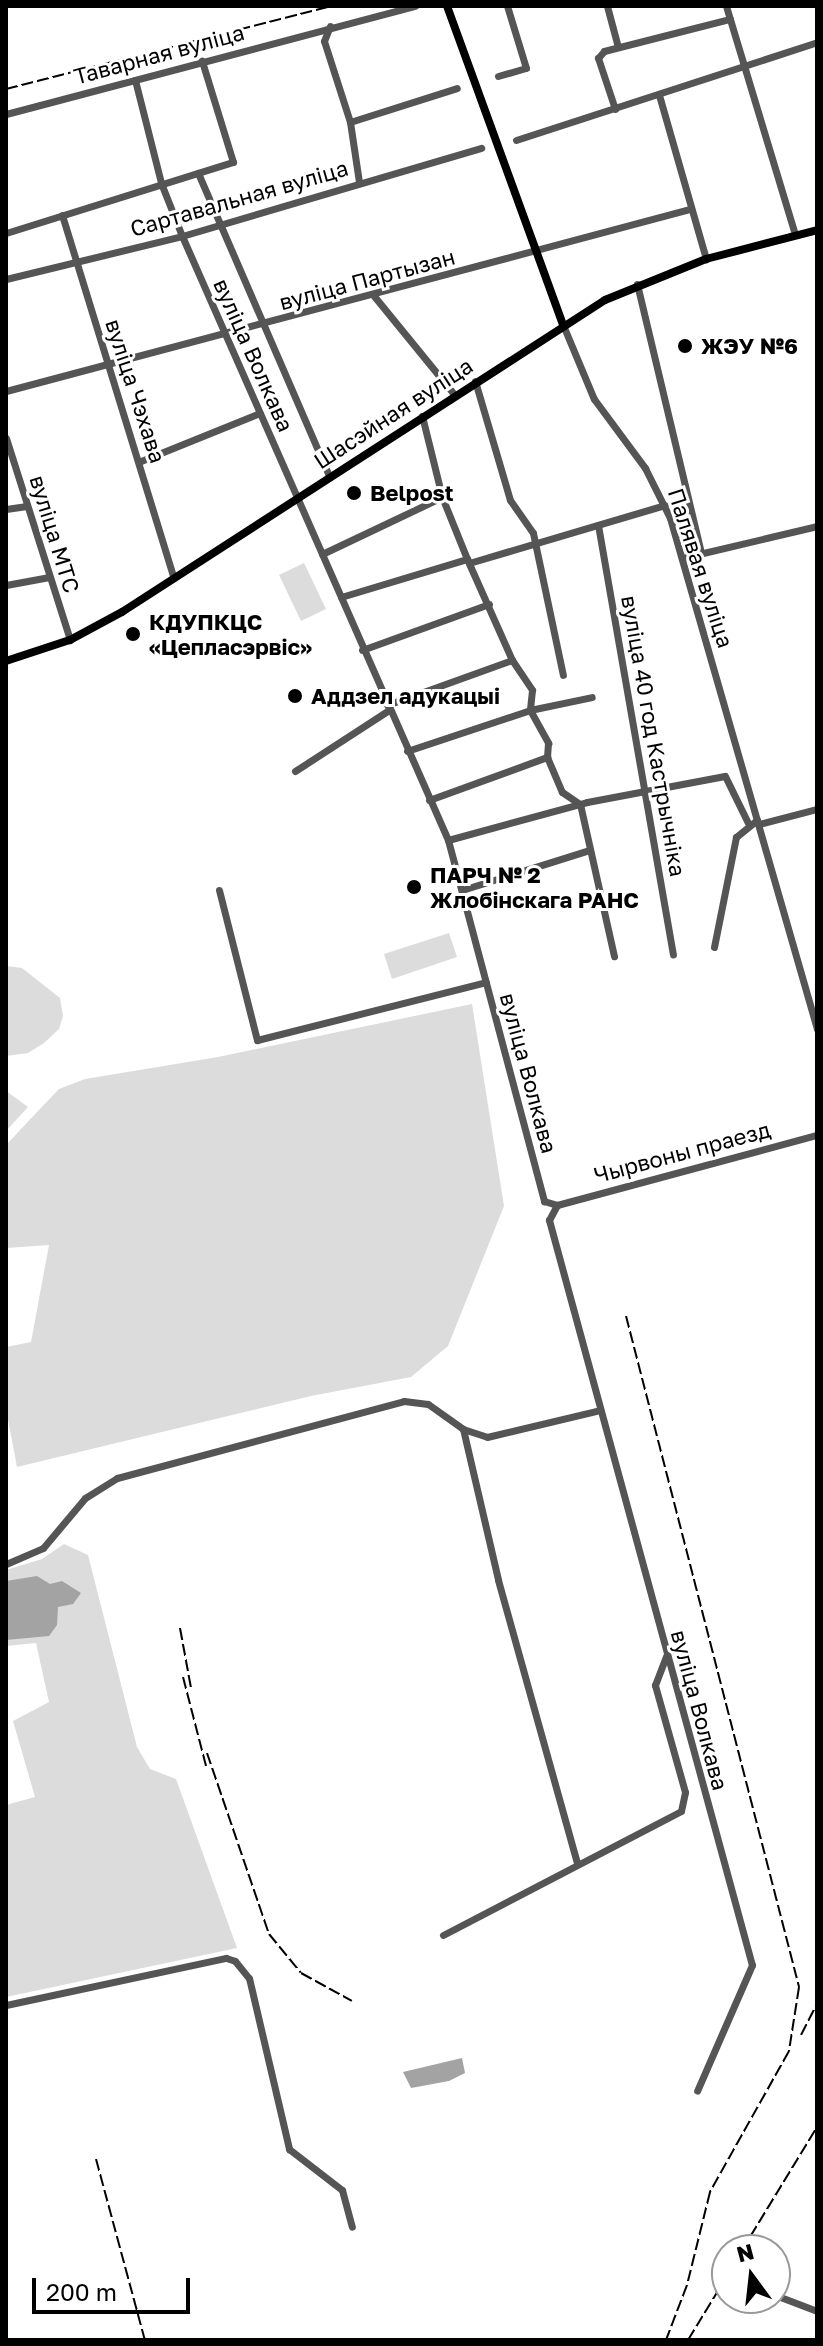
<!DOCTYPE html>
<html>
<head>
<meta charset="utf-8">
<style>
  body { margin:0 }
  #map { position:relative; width:823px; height:2346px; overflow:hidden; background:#fff; font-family:"Golos Text",sans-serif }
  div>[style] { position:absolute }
  .green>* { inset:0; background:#dcdcdc }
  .water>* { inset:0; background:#a3a3a3 }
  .minor>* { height:7px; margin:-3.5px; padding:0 3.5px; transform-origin:3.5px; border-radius:3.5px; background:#555 }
  .major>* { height:8px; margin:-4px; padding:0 4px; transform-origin:4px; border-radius:4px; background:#000 }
  .rail>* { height:2px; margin-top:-1px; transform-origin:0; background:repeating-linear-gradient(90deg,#000 0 12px,transparent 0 16px) }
  .dots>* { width:22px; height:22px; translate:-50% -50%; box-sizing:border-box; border:4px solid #fff; border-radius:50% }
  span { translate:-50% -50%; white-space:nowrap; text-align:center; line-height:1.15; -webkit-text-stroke:6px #fff; paint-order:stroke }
  .street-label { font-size:22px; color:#000 }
  .poi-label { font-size:22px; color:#000; font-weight:700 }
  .left { translate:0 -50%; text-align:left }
  .frame { position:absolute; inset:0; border:8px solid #000; pointer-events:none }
  .north { position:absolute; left:711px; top:2234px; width:80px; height:80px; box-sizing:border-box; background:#fff; border:2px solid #999; border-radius:50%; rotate:345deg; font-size:22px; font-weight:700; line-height:32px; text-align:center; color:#000 }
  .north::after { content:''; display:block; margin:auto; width:28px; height:36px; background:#000; clip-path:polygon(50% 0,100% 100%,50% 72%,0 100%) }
  .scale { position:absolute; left:32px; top:2278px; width:158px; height:36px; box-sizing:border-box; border:4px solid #000; border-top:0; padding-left:10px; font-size:24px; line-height:28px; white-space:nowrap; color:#000; -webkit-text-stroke:6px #fff; paint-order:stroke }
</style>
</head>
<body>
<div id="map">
  <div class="green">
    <div style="clip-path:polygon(304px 563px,326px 609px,301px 621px,279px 575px)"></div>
    <div style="clip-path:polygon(449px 933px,457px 957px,392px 979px,384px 954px)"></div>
    <div style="clip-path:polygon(6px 966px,22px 968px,60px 998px,63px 1016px,59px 1029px,44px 1043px,28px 1053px,6px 1056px)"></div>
    <div style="clip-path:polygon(472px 1004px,504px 1206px,448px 1346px,411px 1377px,311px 1396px,17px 1467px,6px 1409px,6px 1347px,31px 1342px,49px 1245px,6px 1248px,6px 1145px,38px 1111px,59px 1089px,85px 1079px,218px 1057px)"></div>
    <div style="clip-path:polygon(6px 1091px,28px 1107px,6px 1131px)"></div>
    <div style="clip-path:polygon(64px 1544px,88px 1555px,137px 1747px,150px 1769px,176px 1779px,237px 1948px,6px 1997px,6px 1805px,35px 1797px,13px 1721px,49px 1702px,36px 1643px,6px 1646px,6px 1570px,42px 1559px)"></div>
  </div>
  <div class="water">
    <div style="clip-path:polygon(37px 1576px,50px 1584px,62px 1581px,81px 1593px,73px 1604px,58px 1607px,57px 1625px,49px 1636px,6px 1640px,6px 1581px)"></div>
    <div style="clip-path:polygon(462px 2058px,465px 2073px,449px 2081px,411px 2088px,403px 2072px)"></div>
  </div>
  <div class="minor">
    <div style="left:607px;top:6px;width:42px;rotate:75deg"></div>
    <div style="left:726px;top:6px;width:239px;rotate:73.2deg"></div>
    <div style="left:330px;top:26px;width:16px;rotate:112deg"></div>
    <div style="left:324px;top:41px;width:85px;rotate:72.2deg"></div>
    <div style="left:350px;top:122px;width:61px;rotate:81.5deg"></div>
    <div style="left:498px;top:76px;width:29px;rotate:-16deg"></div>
    <div style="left:526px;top:68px;width:65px;rotate:-107deg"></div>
    <div style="left:135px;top:80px;width:106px;rotate:75.8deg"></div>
    <div style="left:161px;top:183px;width:57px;rotate:68.4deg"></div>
    <div style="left:182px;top:236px;width:660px;rotate:66.23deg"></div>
    <div style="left:448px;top:840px;width:374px;rotate:75.1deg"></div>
    <div style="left:544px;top:1201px;width:14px;rotate:17deg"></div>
    <div style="left:557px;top:1205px;width:269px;rotate:-15.1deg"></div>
    <div style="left:659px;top:95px;width:171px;rotate:74deg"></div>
    <div style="left:615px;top:109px;width:54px;rotate:-108.4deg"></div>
    <div style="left:598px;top:58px;width:9px;rotate:-49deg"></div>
    <div style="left:604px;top:51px;width:130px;rotate:-14.3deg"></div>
    <div style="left:6px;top:114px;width:423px;rotate:-14.8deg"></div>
    <div style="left:350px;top:122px;width:112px;rotate:-17.6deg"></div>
    <div style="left:516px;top:140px;width:317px;rotate:-18deg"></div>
    <div style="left:198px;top:173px;width:330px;rotate:66.6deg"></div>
    <div style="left:62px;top:215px;width:380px;rotate:72.9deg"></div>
    <div style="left:6px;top:233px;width:238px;rotate:-17.4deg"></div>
    <div style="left:233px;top:162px;width:106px;rotate:-107.1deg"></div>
    <div style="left:6px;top:279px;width:181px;rotate:-13.7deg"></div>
    <div style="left:182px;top:236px;width:312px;rotate:-16.4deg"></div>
    <div style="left:637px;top:284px;width:277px;rotate:76.6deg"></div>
    <div style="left:374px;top:296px;width:127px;rotate:50.8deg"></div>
    <div style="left:563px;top:325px;width:80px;rotate:67.3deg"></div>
    <div style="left:594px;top:399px;width:86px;rotate:53.5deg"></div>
    <div style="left:645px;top:468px;width:56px;rotate:63.4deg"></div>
    <div style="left:670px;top:518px;width:532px;rotate:73.95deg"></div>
    <div style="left:475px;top:381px;width:124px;rotate:73.6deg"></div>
    <div style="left:510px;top:500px;width:40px;rotate:55.1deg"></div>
    <div style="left:533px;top:533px;width:145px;rotate:78.1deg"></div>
    <div style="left:6px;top:391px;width:708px;rotate:-14.9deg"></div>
    <div style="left:422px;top:416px;width:83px;rotate:76.1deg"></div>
    <div style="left:442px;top:497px;width:67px;rotate:68deg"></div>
    <div style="left:467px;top:559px;width:111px;rotate:66deg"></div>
    <div style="left:512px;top:660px;width:36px;rotate:56deg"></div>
    <div style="left:532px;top:690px;width:20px;rotate:96deg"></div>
    <div style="left:530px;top:710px;width:38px;rotate:61deg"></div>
    <div style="left:548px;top:743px;width:14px;rotate:94deg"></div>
    <div style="left:547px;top:757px;width:38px;rotate:67deg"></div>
    <div style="left:562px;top:792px;width:22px;rotate:34deg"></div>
    <div style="left:580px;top:804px;width:156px;rotate:77.4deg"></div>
    <div style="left:6px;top:438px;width:212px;rotate:72.4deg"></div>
    <div style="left:141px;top:461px;width:128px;rotate:-22deg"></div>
    <div style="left:6px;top:509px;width:21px;rotate:-8deg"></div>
    <div style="left:598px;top:525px;width:436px;rotate:80.1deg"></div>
    <div style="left:322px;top:554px;width:133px;rotate:-25.4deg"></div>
    <div style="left:682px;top:558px;width:139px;rotate:-13.3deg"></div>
    <div style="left:469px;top:563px;width:204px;rotate:-16.5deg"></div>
    <div style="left:6px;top:585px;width:44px;rotate:-10.5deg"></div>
    <div style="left:341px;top:597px;width:132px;rotate:-16.8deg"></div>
    <div style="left:362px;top:650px;width:135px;rotate:-19.9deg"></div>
    <div style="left:387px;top:705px;width:133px;rotate:-19.8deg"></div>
    <div style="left:407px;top:751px;width:130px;rotate:-18.4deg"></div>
    <div style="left:530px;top:710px;width:63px;rotate:-11.8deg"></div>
    <div style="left:295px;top:771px;width:112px;rotate:-33deg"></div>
    <div style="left:429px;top:800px;width:126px;rotate:-20deg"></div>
    <div style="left:759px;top:824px;width:60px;rotate:-14.5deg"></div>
    <div style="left:448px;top:840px;width:144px;rotate:-15.3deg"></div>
    <div style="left:587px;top:802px;width:140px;rotate:-10.7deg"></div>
    <div style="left:725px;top:776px;width:52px;rotate:63.9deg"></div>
    <div style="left:219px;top:890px;width:155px;rotate:75.8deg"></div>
    <div style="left:257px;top:1040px;width:236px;rotate:-14.2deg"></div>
    <div style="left:462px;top:890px;width:134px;rotate:-17.4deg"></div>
    <div style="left:714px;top:947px;width:112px;rotate:-78.7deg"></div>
    <div style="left:736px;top:837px;width:27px;rotate:-39deg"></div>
    <div style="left:557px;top:1205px;width:17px;rotate:118deg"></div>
    <div style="left:549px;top:1220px;width:772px;rotate:74.76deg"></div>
    <div style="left:752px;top:1965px;width:137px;rotate:113.6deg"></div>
    <div style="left:463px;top:1429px;width:155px;rotate:76.9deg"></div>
    <div style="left:498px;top:1580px;width:293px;rotate:74.4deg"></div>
    <div style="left:6px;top:1564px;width:40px;rotate:-23.4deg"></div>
    <div style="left:43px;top:1548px;width:65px;rotate:-50deg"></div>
    <div style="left:85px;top:1498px;width:38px;rotate:-32deg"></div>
    <div style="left:117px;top:1478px;width:297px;rotate:-15deg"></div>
    <div style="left:404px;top:1401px;width:24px;rotate:7deg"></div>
    <div style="left:428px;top:1404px;width:43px;rotate:35.5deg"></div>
    <div style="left:463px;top:1429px;width:25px;rotate:18deg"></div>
    <div style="left:487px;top:1437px;width:116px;rotate:-13.4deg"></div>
    <div style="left:443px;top:1935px;width:268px;rotate:-27.5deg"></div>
    <div style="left:681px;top:1811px;width:19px;rotate:-78deg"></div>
    <div style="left:685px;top:1792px;width:111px;rotate:-105.7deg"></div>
    <div style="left:655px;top:1685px;width:31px;rotate:-69deg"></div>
    <div style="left:6px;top:2005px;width:225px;rotate:-12.1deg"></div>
    <div style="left:226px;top:1958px;width:9px;rotate:18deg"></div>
    <div style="left:235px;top:1961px;width:22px;rotate:51deg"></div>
    <div style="left:249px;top:1978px;width:176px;rotate:76.8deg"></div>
    <div style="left:289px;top:2149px;width:67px;rotate:37.7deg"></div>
    <div style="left:342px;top:2190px;width:38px;rotate:75deg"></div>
    <div style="left:775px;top:2295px;width:45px;rotate:20.9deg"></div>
  </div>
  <div class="major">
    <div style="left:447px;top:6px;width:339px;rotate:70deg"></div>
    <div style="left:6px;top:661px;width:67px;rotate:-18.2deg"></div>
    <div style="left:70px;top:640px;width:59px;rotate:-28.3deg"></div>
    <div style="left:122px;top:612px;width:575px;rotate:-32.86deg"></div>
    <div style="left:605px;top:300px;width:109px;rotate:-22.1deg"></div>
    <div style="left:706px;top:259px;width:115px;rotate:-14.6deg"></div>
  </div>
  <div class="rail">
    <div style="left:6px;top:89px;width:336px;rotate:-14.3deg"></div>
    <div style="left:626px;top:1316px;width:693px;rotate:75.54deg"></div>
    <div style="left:799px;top:1987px;width:65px;rotate:98.9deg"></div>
    <div style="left:789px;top:2051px;width:162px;rotate:119.3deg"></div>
    <div style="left:710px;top:2192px;width:96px;rotate:103.9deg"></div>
    <div style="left:687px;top:2285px;width:59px;rotate:110.9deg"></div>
    <div style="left:180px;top:1628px;width:61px;rotate:79.6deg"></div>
    <div style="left:183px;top:1677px;width:92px;rotate:75.5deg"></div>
    <div style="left:207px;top:1753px;width:191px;rotate:71.1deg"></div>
    <div style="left:269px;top:1934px;width:50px;rotate:50.6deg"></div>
    <div style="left:301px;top:1973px;width:58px;rotate:28.8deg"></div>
    <div style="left:801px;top:2035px;width:36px;rotate:-63deg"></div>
    <div style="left:96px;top:2159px;width:188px;rotate:74.9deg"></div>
    <div style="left:742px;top:2250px;width:144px;rotate:-58.6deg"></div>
    <div style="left:688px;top:2340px;width:75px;rotate:-58.6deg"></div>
  </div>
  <div class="dots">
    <div style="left:685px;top:346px;background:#000"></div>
    <div style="left:354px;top:493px;background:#000"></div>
    <div style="left:133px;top:634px;background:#000"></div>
    <div style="left:295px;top:696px;background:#000"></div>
    <div style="left:414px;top:887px;background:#000"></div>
  </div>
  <div class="street-label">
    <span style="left:159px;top:54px;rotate:-15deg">Таварная вуліца</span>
    <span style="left:239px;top:198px;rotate:-16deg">Сартавальная вуліца</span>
    <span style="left:367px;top:279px;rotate:-15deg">вуліца Партызан</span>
    <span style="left:254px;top:355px;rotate:66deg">вуліца Волкава</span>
    <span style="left:136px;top:391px;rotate:72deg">вуліца Чэхава</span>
    <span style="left:393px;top:413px;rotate:-33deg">Шасэйная вуліца</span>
    <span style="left:55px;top:534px;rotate:73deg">вуліца МТС</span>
    <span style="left:701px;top:568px;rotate:72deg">Палявая вуліца</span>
    <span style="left:654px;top:736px;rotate:80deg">вуліца 40 год Кастрычніка</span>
    <span style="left:529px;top:1073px;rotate:75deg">вуліца Волкава</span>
    <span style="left:682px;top:1152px;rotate:-15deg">Чырвоны праезд</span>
    <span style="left:700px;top:1710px;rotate:75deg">вуліца Волкава</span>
  </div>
  <div class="poi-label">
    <span class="left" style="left:701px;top:346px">ЖЭУ №6</span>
    <span class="left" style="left:370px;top:493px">Belpost</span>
    <span class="left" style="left:149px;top:634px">КДУПКЦС<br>«Цепласэрвіс»</span>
    <span class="left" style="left:311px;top:696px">Аддзел адукацыі</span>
    <span class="left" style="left:430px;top:887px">ПАРЧ № 2<br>Жлобінскага РАНС</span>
  </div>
  <div class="frame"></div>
  <div class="north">N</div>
  <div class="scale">200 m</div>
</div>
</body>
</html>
